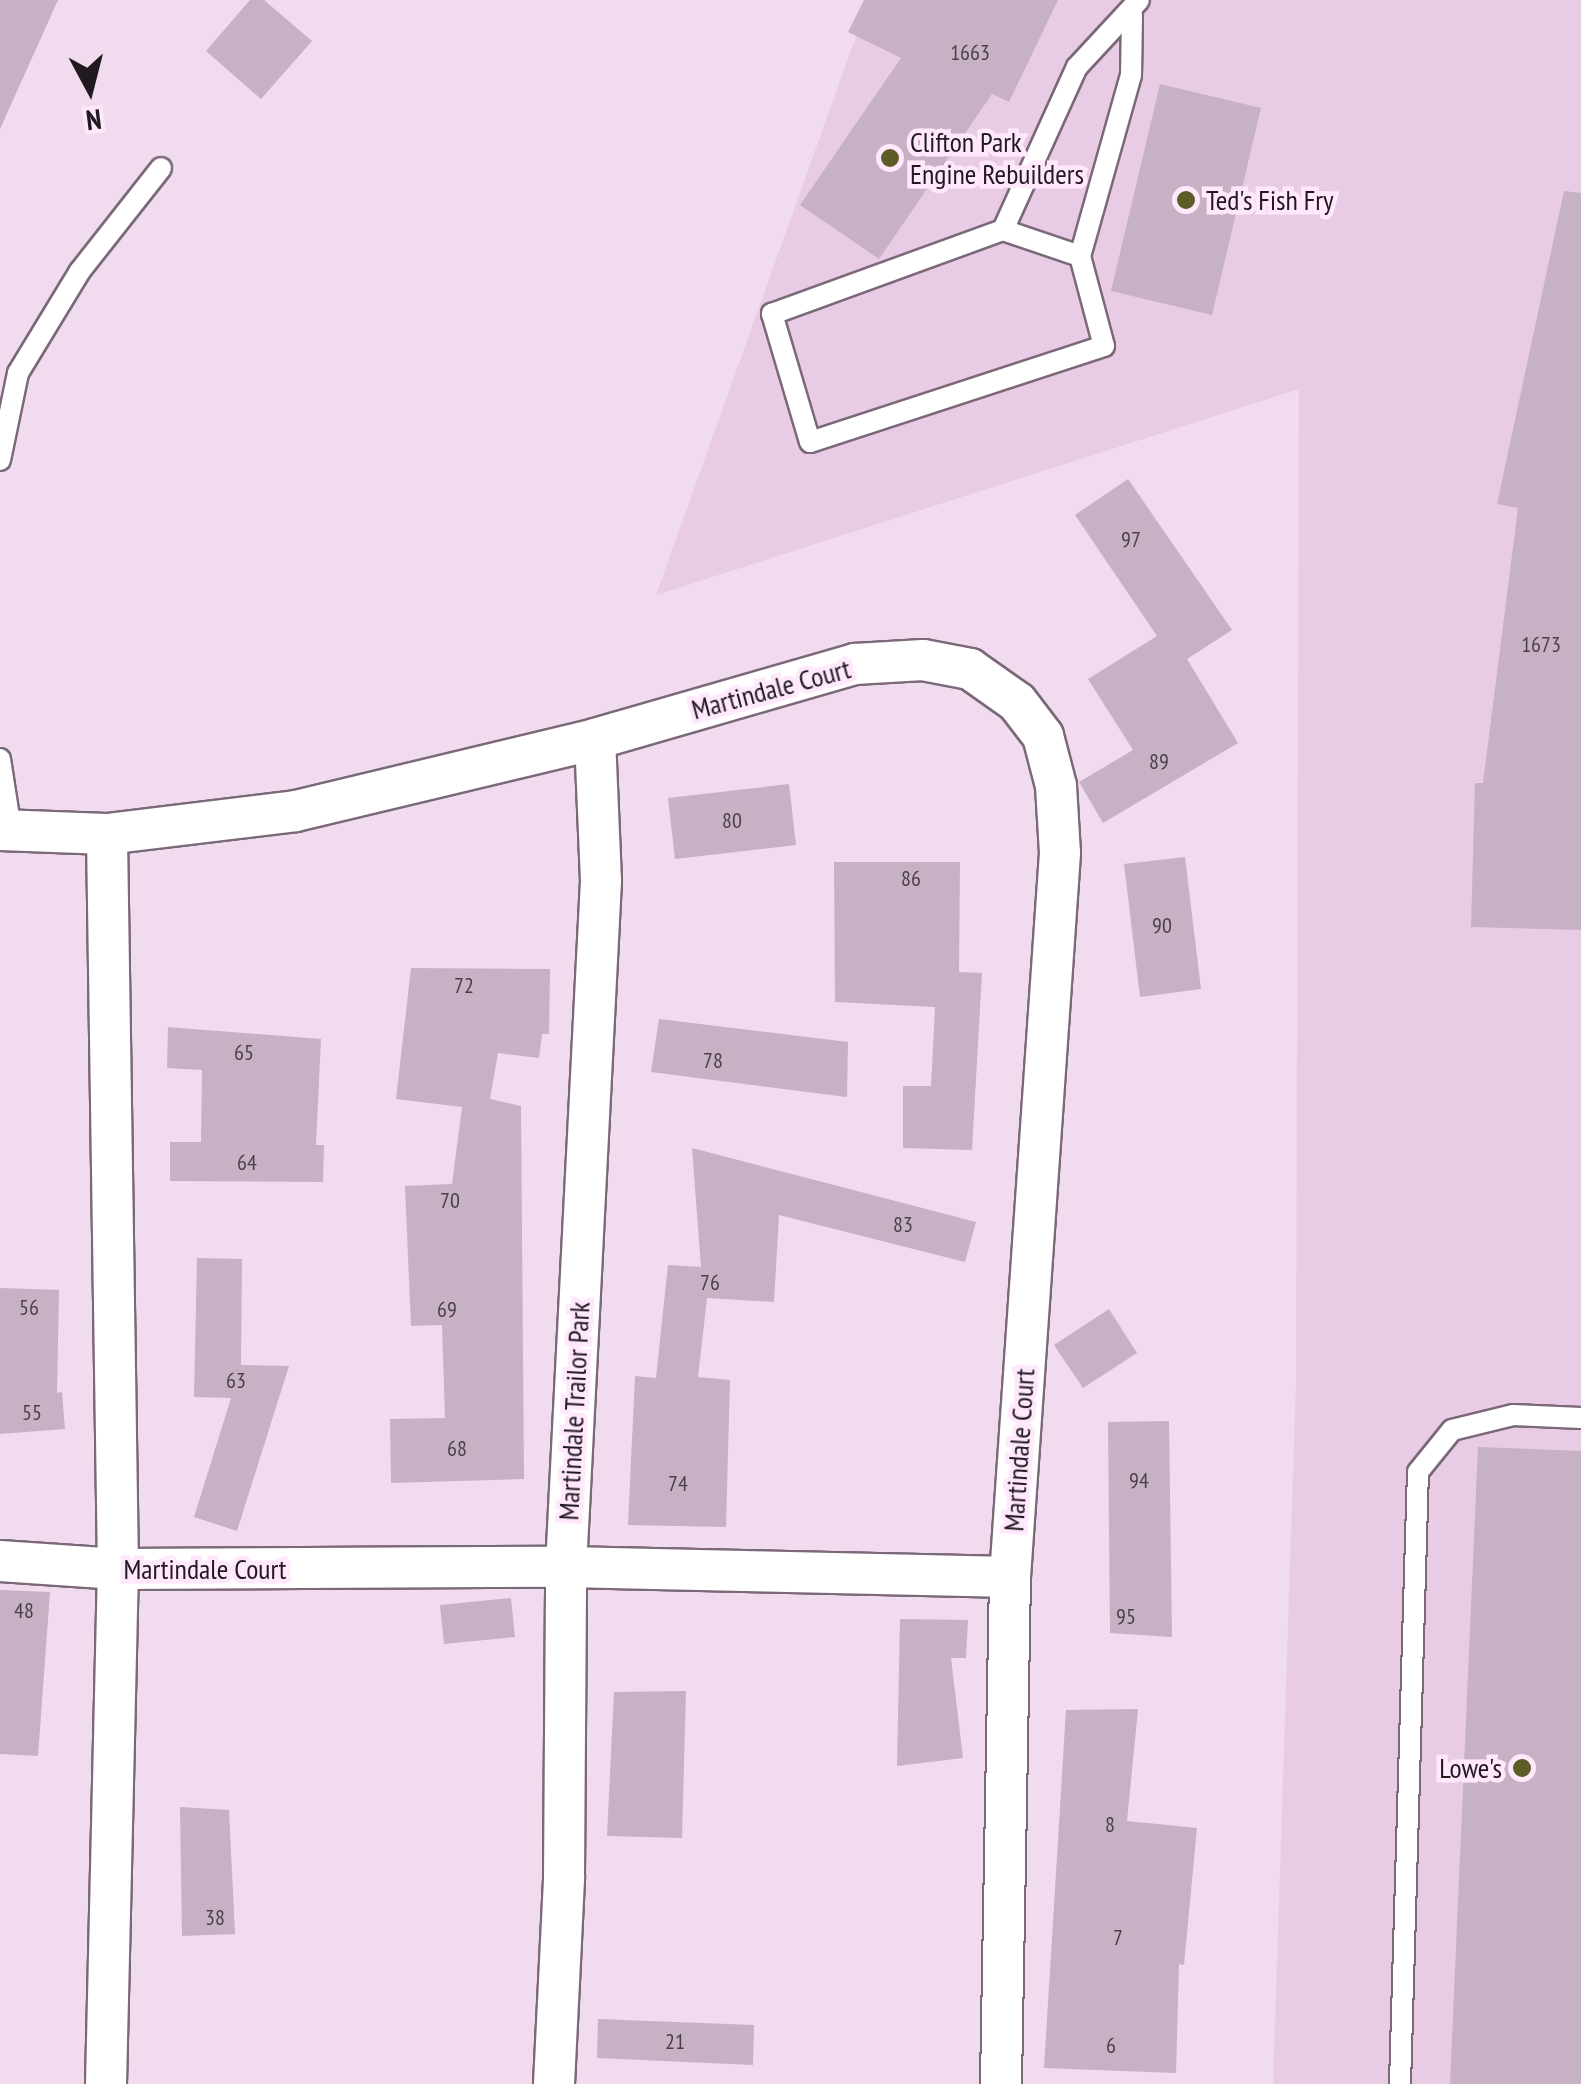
<!DOCTYPE html>
<html>
<head>
<meta charset="utf-8">
<style>
  body { margin:0 }
  #map { position:relative; width:1581px; height:2084px; overflow:hidden; background:#f1dbef; font-family:"PT Sans Narrow",sans-serif }
  div>[style] { position:absolute }
  .built>* { inset:0; background:#e8cce5 }
  .building>* { inset:0; background:#c7b1c4 }
  .roads { filter:drop-shadow(2px 0 #7b6879) drop-shadow(-2px 0 #7b6879) drop-shadow(0 2px #7b6879) drop-shadow(0 -2px #7b6879) }
  .lane>* { height:20px; margin:-10px; padding:0 10px; transform-origin:10px; border-radius:10px; background:#fff }
  .street>* { height:40px; margin:-20px; padding:0 20px; transform-origin:20px; border-radius:20px; background:#fff }
  .dots>* { width:28px; height:28px; translate:-50% -50%; box-sizing:border-box; border:5px solid #ffe8fc; border-radius:50% }
  span { translate:-50% -50%; white-space:nowrap; text-align:center; line-height:1.15; -webkit-text-stroke:9px #ffe8fc; paint-order:stroke }
  .number-label { font-size:22px; color:#4a3f49 }
  .number-label span { -webkit-text-stroke-width:0 }
  .poi-label { font-size:28px; color:#211920 }
  .left { translate:0 -50%; text-align:left }
  .right { translate:-100% -50%; text-align:right }
  .street-label { font-size:28px; color:#211920 }
  .north { position:absolute; left:40px; top:40px; width:100px; height:100px; -webkit-text-stroke:8px #ffe8fc; paint-order:stroke; rotate:173deg; font-size:28px; font-weight:700; line-height:40px; text-align:center; color:#211920 }
  .north::after { content:''; display:block; margin:auto; width:35px; height:45px; background:#211920; clip-path:polygon(50% 0,100% 100%,50% 72%,0 100%) }
</style>
</head>
<body>
<div id="map">
  <div class="built">
    <div style="clip-path:polygon(869px 0,1581px 0,1581px 2084px,1273px 2084px,1296px 1382px,1299px 389px,656px 595px)"></div>
  </div>
  <div class="building">
    <div style="clip-path:polygon(0 0,58px 0,0 129px)"></div>
    <div style="clip-path:polygon(250px 0,264px 0,312px 41px,261px 99px,206px 51px)"></div>
    <div style="clip-path:polygon(864px 0,1058px 0,1009px 102px,992px 94px,879px 259px,800px 205px,901px 58px,848px 32px)"></div>
    <div style="clip-path:polygon(1160px 84px,1261px 108px,1212px 315px,1111px 291px)"></div>
    <div style="clip-path:polygon(1564px 191px,1581px 193px,1581px 930px,1471px 927px,1475px 783px,1483px 783px,1518px 508px,1497px 504px)"></div>
    <div style="clip-path:polygon(1128px 479px,1232px 630px,1187px 659px,1238px 743px,1103px 823px,1079px 782px,1133px 750px,1088px 679px,1157px 636px,1075px 515px)"></div>
    <div style="clip-path:polygon(789px 784px,796px 845px,675px 859px,668px 798px)"></div>
    <div style="clip-path:polygon(1185px 857px,1201px 989px,1140px 997px,1124px 864px)"></div>
    <div style="clip-path:polygon(834px 862px,960px 862px,959px 972px,982px 973px,972px 1150px,903px 1148px,903px 1086px,931px 1086px,935px 1007px,835px 1002px)"></div>
    <div style="clip-path:polygon(411px 968px,550px 969px,549px 1034px,542px 1034px,539px 1058px,498px 1053px,490px 1099px,521px 1106px,524px 1479px,391px 1483px,390px 1419px,445px 1418px,442px 1325px,411px 1326px,405px 1186px,452px 1184px,462px 1107px,396px 1099px)"></div>
    <div style="clip-path:polygon(659px 1019px,848px 1042px,847px 1097px,651px 1072px)"></div>
    <div style="clip-path:polygon(168px 1027px,321px 1039px,316px 1145px,324px 1145px,323px 1182px,170px 1181px,170px 1142px,201px 1142px,202px 1070px,167px 1068px)"></div>
    <div style="clip-path:polygon(692px 1148px,976px 1222px,965px 1262px,779px 1215px,774px 1302px,707px 1298px,698px 1377px,730px 1380px,726px 1527px,628px 1525px,635px 1376px,656px 1378px,668px 1265px,701px 1267px)"></div>
    <div style="clip-path:polygon(197px 1258px,242px 1259px,241px 1365px,289px 1366px,237px 1531px,194px 1517px,231px 1398px,194px 1397px)"></div>
    <div style="clip-path:polygon(0 1288px,59px 1290px,57px 1393px,62px 1392px,65px 1429px,0 1434px)"></div>
    <div style="clip-path:polygon(1109px 1309px,1137px 1353px,1083px 1388px,1054px 1345px)"></div>
    <div style="clip-path:polygon(1169px 1421px,1172px 1637px,1110px 1633px,1108px 1422px)"></div>
    <div style="clip-path:polygon(1478px 1447px,1581px 1451px,1581px 2084px,1450px 2084px)"></div>
    <div style="clip-path:polygon(0 1590px,50px 1592px,38px 1756px,0 1754px)"></div>
    <div style="clip-path:polygon(511px 1598px,515px 1637px,444px 1644px,440px 1605px)"></div>
    <div style="clip-path:polygon(900px 1619px,968px 1620px,966px 1658px,951px 1658px,963px 1758px,897px 1766px)"></div>
    <div style="clip-path:polygon(686px 1691px,682px 1838px,607px 1836px,614px 1692px)"></div>
    <div style="clip-path:polygon(1138px 1709px,1127px 1821px,1197px 1828px,1184px 1965px,1179px 1964px,1176px 2073px,1044px 2068px,1066px 1710px)"></div>
    <div style="clip-path:polygon(180px 1807px,229px 1810px,235px 1934px,182px 1936px)"></div>
    <div style="clip-path:polygon(598px 2019px,754px 2025px,753px 2065px,597px 2058px)"></div>
  </div>
  <div class="roads">
    <div class="lane">
      <div style="left:1132px;top:14px;width:61px;rotate:90.9deg"></div>
      <div style="left:1131px;top:75px;width:188px;rotate:105.7deg"></div>
      <div style="left:1080px;top:256px;width:93px;rotate:75.1deg"></div>
      <div style="left:1104px;top:346px;width:309px;rotate:161.9deg"></div>
      <div style="left:810px;top:442px;width:134px;rotate:-106.5deg"></div>
      <div style="left:772px;top:314px;width:246px;rotate:-20deg"></div>
      <div style="left:1003px;top:230px;width:179px;rotate:-65.6deg"></div>
      <div style="left:1077px;top:67px;width:91px;rotate:-47.2deg"></div>
      <div style="left:1003px;top:230px;width:81px;rotate:18.7deg"></div>
      <div style="left:0;top:460px;width:89px;rotate:-78.3deg"></div>
      <div style="left:18px;top:373px;width:119px;rotate:-58.7deg"></div>
      <div style="left:80px;top:271px;width:131px;rotate:-51.8deg"></div>
      <div style="left:0;top:759px;width:72px;rotate:81.2deg"></div>
      <div style="left:1400px;top:2084px;width:612px;rotate:-88.32deg"></div>
      <div style="left:1418px;top:1472px;width:54px;rotate:-51deg"></div>
      <div style="left:1452px;top:1430px;width:63px;rotate:-13.8deg"></div>
      <div style="left:1513px;top:1415px;width:68px;rotate:2.5deg"></div>
    </div>
    <div class="street">
      <div style="left:0;top:830px;width:107px;rotate:2.1deg"></div>
      <div style="left:107px;top:834px;width:190px;rotate:-6.9deg"></div>
      <div style="left:296px;top:811px;width:308px;rotate:-13.5deg"></div>
      <div style="left:595px;top:739px;width:271px;rotate:-16.1deg"></div>
      <div style="left:855px;top:664px;width:68px;rotate:-3.4deg"></div>
      <div style="left:923px;top:660px;width:48px;rotate:10.8deg"></div>
      <div style="left:970px;top:669px;width:57px;rotate:35.1deg"></div>
      <div style="left:1017px;top:702px;width:43px;rotate:52.6deg"></div>
      <div style="left:1043px;top:736px;width:52px;rotate:75.4deg"></div>
      <div style="left:1056px;top:786px;width:67px;rotate:86.6deg"></div>
      <div style="left:1060px;top:853px;width:726px;rotate:93.95deg"></div>
      <div style="left:1010px;top:1577px;width:507px;rotate:91.02deg"></div>
      <div style="left:0;top:1561px;width:118px;rotate:3.9deg"></div>
      <div style="left:118px;top:1569px;width:448px;rotate:-0.3deg"></div>
      <div style="left:566px;top:1567px;width:444px;rotate:1.3deg"></div>
      <div style="left:106px;top:2084px;width:515px;rotate:-88.67deg"></div>
      <div style="left:118px;top:1569px;width:735px;rotate:-90.86deg"></div>
      <div style="left:554px;top:2084px;width:208px;rotate:-87.2deg"></div>
      <div style="left:564px;top:1876px;width:309px;rotate:-89.6deg"></div>
      <div style="left:566px;top:1567px;width:687px;rotate:-87.08deg"></div>
      <div style="left:601px;top:881px;width:142px;rotate:-92.4deg"></div>
    </div>
  </div>
  <div class="dots">
    <div style="left:890px;top:158px;background:#5d5c29"></div>
    <div style="left:1186px;top:200px;background:#5d5c29"></div>
    <div style="left:1522px;top:1768px;background:#5d5c29"></div>
  </div>
  <div class="number-label">
    <span style="left:970px;top:53px">1663</span>
    <span style="left:1131px;top:540px">97</span>
    <span style="left:1541px;top:645px">1673</span>
    <span style="left:1159px;top:762px">89</span>
    <span style="left:732px;top:821px">80</span>
    <span style="left:911px;top:879px">86</span>
    <span style="left:1162px;top:926px">90</span>
    <span style="left:464px;top:986px">72</span>
    <span style="left:244px;top:1053px">65</span>
    <span style="left:713px;top:1061px">78</span>
    <span style="left:247px;top:1163px">64</span>
    <span style="left:450px;top:1201px">70</span>
    <span style="left:903px;top:1225px">83</span>
    <span style="left:710px;top:1283px">76</span>
    <span style="left:29px;top:1308px">56</span>
    <span style="left:447px;top:1310px">69</span>
    <span style="left:236px;top:1381px">63</span>
    <span style="left:32px;top:1413px">55</span>
    <span style="left:457px;top:1449px">68</span>
    <span style="left:1139px;top:1481px">94</span>
    <span style="left:678px;top:1484px">74</span>
    <span style="left:24px;top:1611px">48</span>
    <span style="left:1126px;top:1617px">95</span>
    <span style="left:1110px;top:1825px">8</span>
    <span style="left:215px;top:1918px">38</span>
    <span style="left:1118px;top:1938px">7</span>
    <span style="left:675px;top:2042px">21</span>
    <span style="left:1111px;top:2046px">6</span>
  </div>
  <div class="poi-label">
    <span class="left" style="left:910px;top:158px">Clifton Park<br>Engine Rebuilders</span>
    <span class="left" style="left:1206px;top:200px">Ted's Fish Fry</span>
    <span class="right" style="left:1502px;top:1768px">Lowe's</span>
  </div>
  <div class="street-label">
    <span style="left:771px;top:689px;rotate:-15deg">Martindale Court</span>
    <span style="left:574px;top:1411px;rotate:-87deg">Martindale Trailor Park</span>
    <span style="left:1019px;top:1450px;rotate:-86deg">Martindale Court</span>
    <span style="left:205px;top:1569px">Martindale Court</span>
  </div>
  <div class="north">N</div>
</div>
</body>
</html>
